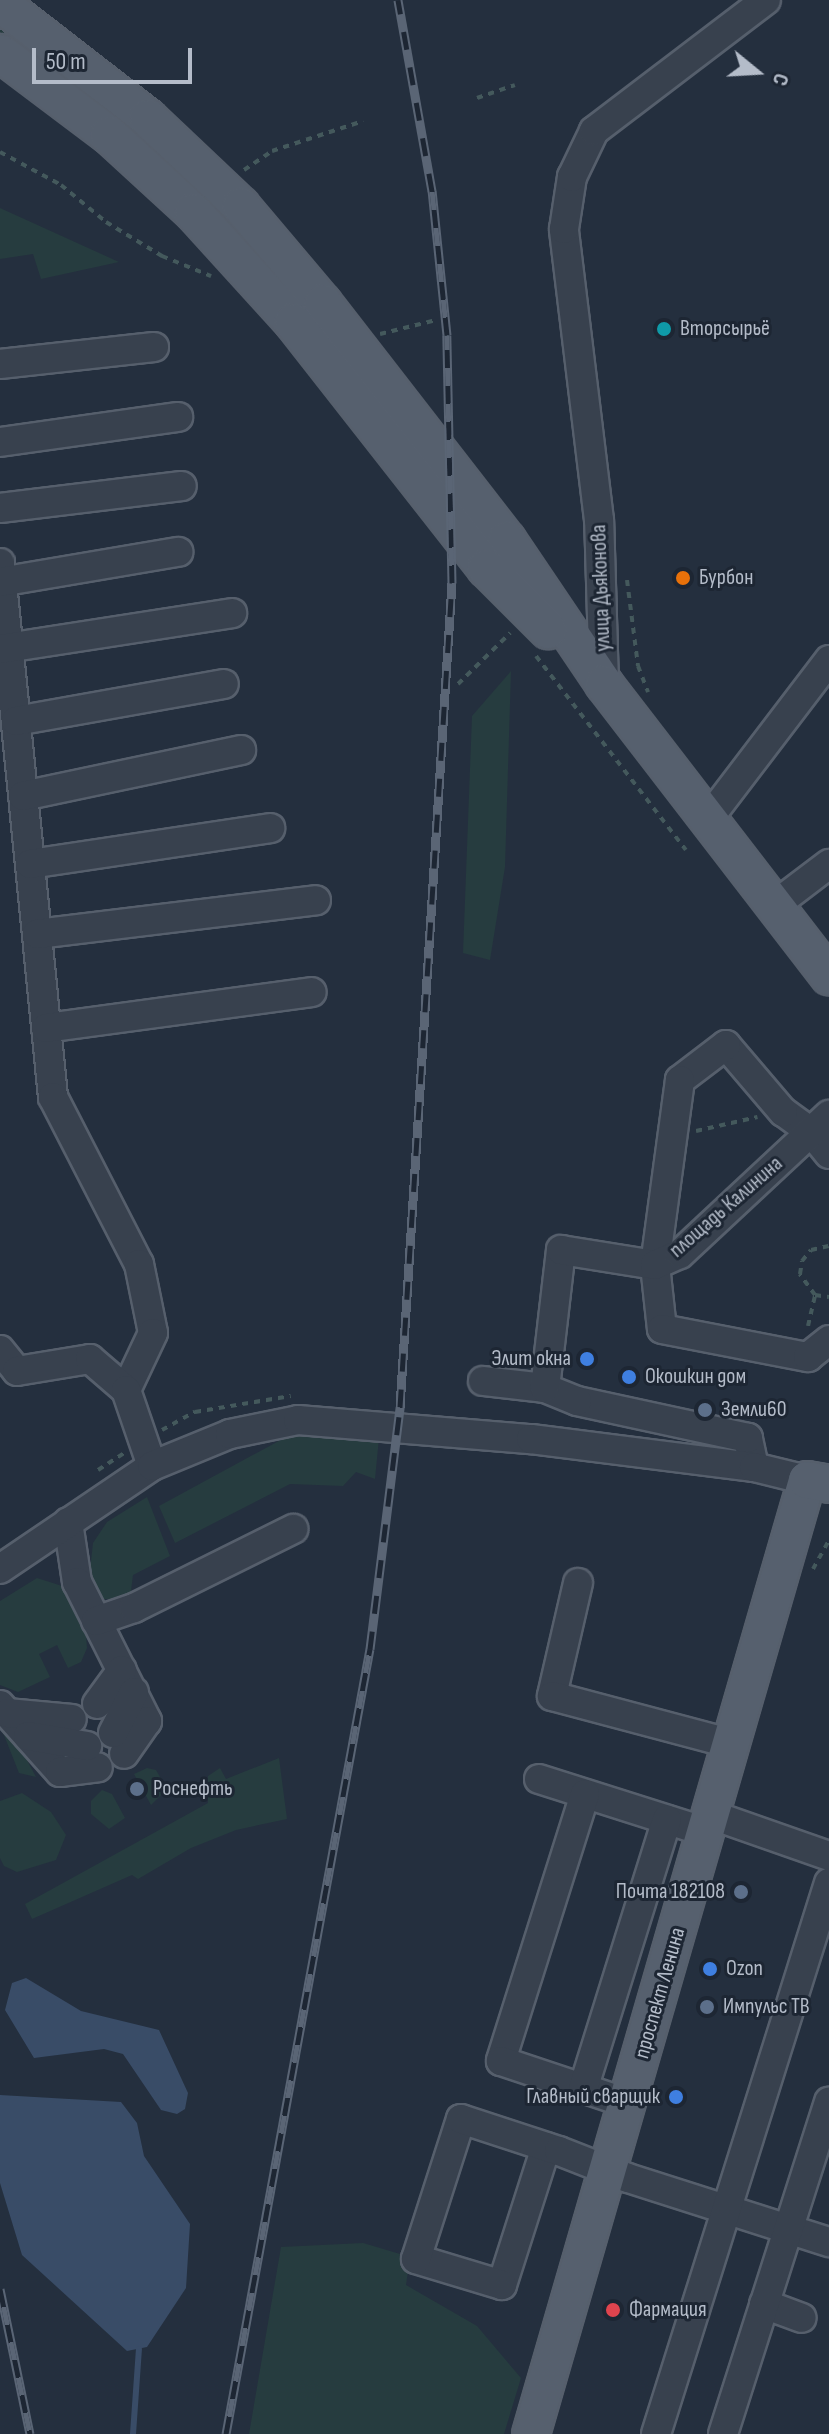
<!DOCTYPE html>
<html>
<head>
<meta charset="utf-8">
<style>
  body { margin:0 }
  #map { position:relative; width:829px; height:2434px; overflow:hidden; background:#242f3e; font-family:"Sofia Sans Condensed",sans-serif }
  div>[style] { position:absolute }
  .green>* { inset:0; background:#263c3f }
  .water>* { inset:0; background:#394c67 }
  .stream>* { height:6px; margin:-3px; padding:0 3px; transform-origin:3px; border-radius:3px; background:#394c67 }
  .path>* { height:4px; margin-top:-2px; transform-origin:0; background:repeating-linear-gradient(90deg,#44595c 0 6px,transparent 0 12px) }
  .roads { filter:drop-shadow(2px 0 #565f6c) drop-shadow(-2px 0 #565f6c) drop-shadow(0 2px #565f6c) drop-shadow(0 -2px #565f6c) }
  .minor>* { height:28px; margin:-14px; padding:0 14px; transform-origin:14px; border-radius:14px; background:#38414e }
  .major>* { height:36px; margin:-18px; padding:0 18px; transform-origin:18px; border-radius:18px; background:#56606e }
  .rail>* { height:9px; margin-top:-4.5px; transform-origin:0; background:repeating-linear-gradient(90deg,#1d2633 0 18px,#5a6575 0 36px); box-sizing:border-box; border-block:2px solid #5a6575 }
  .dots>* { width:22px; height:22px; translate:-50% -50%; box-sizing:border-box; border:4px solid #1d2633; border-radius:50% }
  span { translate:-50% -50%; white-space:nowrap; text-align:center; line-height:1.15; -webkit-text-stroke:6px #1d2633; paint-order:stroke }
  .poi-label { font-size:22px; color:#b4bcc9 }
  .left { translate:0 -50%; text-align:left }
  .right { translate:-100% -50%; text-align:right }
  .street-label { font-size:22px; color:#b4bcc9 }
  .north { position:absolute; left:717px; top:32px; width:80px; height:80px; -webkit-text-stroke:6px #1d2633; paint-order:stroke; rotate:108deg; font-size:22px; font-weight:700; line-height:32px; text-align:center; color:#b4bcc9 }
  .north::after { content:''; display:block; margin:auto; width:28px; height:36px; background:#b4bcc9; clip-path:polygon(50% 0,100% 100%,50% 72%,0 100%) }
  .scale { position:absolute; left:32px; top:48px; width:160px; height:36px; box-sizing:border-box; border:4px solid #b4bcc9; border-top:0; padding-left:10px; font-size:24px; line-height:28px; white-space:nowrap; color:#b4bcc9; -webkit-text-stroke:6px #1d2633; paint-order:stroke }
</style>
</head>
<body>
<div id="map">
  <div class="green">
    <div style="clip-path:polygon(0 26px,68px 73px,144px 135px,243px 231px,419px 445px,0 38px)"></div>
    <div style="clip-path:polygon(0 208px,119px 262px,41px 279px,33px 254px,0 259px)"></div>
    <div style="clip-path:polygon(511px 671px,505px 867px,490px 960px,463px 953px,472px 716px)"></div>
    <div style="clip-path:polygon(299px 1430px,379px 1438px,375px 1479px,356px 1472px,343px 1486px,290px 1484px,175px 1543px,159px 1506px)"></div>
    <div style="clip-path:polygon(147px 1497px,170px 1556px,133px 1575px,130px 1599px,102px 1599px,94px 1592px,90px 1570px,93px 1543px,107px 1522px)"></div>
    <div style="clip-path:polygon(37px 1578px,62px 1586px,85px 1621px,87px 1648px,81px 1662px,68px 1668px,57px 1645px,39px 1654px,50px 1677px,18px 1692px,0 1685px,0 1601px)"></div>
    <div style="clip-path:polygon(0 1725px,13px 1734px,36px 1777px,19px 1773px)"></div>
    <div style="clip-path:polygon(279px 1758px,287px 1819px,236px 1830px,191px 1848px,138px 1879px,132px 1875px,32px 1919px,25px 1904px,208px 1803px,208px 1776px,220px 1768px,226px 1779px)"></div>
    <div style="clip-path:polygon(147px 1768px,156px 1770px,167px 1789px,151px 1805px,134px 1774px)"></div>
    <div style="clip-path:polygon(102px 1790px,112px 1794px,125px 1818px,109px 1829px,91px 1814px,91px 1801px)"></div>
    <div style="clip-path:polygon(22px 1793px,51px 1812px,66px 1835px,56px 1860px,17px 1872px,4px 1866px,0 1858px,0 1801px)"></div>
    <div style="clip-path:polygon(363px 2243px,410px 2257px,406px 2285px,477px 2326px,521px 2378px,504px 2434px,249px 2434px,281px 2247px)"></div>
  </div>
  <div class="water">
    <div style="clip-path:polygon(26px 1978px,81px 2011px,159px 2030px,188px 2093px,185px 2109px,177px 2114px,161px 2110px,123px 2054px,104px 2049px,34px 2058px,5px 2010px,12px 1983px)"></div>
    <div style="clip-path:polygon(0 2095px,121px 2102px,137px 2123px,144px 2156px,190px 2224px,186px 2288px,147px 2347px,127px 2351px,22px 2255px,0 2183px)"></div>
  </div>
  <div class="stream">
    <div style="left:133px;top:2434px;width:85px;rotate:-86deg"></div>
  </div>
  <div class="path">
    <div style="left:477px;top:98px;width:40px;rotate:-18.9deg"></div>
    <div style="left:0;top:152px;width:69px;rotate:28.4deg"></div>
    <div style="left:61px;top:185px;width:58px;rotate:39.4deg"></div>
    <div style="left:106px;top:222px;width:66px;rotate:31.3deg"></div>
    <div style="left:162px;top:256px;width:53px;rotate:22.2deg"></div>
    <div style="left:244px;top:170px;width:34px;rotate:-34deg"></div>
    <div style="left:272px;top:151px;width:96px;rotate:-18.2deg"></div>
    <div style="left:380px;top:334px;width:58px;rotate:-14deg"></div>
    <div style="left:627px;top:580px;width:87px;rotate:82.7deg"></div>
    <div style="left:638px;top:666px;width:28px;rotate:69deg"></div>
    <div style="left:536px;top:656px;width:245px;rotate:52.3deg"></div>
    <div style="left:458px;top:684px;width:73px;rotate:-44.4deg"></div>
    <div style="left:696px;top:1131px;width:63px;rotate:-12.9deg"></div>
    <div style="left:815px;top:1295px;width:26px;rotate:-126deg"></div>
    <div style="left:800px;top:1274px;width:13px;rotate:-81deg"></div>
    <div style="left:802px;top:1261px;width:14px;rotate:-51deg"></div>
    <div style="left:811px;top:1250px;width:18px;rotate:-13deg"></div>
    <div style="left:808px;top:1326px;width:32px;rotate:-77deg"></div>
    <div style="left:815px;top:1295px;width:14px;rotate:8deg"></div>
    <div style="left:162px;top:1430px;width:38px;rotate:-29deg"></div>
    <div style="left:195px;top:1412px;width:97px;rotate:-9.5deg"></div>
    <div style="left:98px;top:1470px;width:31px;rotate:-33deg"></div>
    <div style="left:813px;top:1569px;width:33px;rotate:-61deg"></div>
  </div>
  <div class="roads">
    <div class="minor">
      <div style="left:0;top:364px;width:155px;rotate:-6.3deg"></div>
      <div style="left:0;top:442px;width:180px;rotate:-8deg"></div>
      <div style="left:0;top:508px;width:183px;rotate:-6.9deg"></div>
      <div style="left:0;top:563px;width:537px;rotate:84.33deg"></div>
      <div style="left:53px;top:1097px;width:188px;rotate:62.8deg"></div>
      <div style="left:139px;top:1264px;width:70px;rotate:78.5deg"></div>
      <div style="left:153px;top:1333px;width:63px;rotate:115.3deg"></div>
      <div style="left:0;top:582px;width:181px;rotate:-9.6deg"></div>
      <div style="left:0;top:649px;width:235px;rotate:-8.8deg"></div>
      <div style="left:604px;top:684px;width:164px;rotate:-91.7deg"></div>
      <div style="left:599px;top:520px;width:293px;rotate:-96.9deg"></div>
      <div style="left:564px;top:229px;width:53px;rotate:-81.3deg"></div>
      <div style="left:572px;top:177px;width:51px;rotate:-64.4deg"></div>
      <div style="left:594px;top:131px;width:216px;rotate:-37.3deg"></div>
      <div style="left:16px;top:721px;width:211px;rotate:-10.1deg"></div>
      <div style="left:23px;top:796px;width:223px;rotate:-11.9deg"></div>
      <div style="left:708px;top:819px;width:200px;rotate:-52.7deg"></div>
      <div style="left:30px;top:864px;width:243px;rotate:-8.5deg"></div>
      <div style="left:775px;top:905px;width:68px;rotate:-37.2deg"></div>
      <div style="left:37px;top:934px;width:281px;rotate:-6.9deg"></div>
      <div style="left:46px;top:1028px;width:268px;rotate:-7.7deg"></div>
      <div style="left:829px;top:1154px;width:28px;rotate:-129deg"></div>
      <div style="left:811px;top:1132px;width:34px;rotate:-144deg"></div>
      <div style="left:783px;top:1112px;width:88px;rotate:-130.4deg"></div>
      <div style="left:726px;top:1045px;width:58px;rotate:142.7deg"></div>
      <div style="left:680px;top:1080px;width:187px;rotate:97.7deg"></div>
      <div style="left:655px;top:1265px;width:64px;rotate:83.8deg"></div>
      <div style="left:662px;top:1329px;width:149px;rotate:10.9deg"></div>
      <div style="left:808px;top:1357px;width:27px;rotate:-39deg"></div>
      <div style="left:0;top:1350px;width:27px;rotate:51deg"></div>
      <div style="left:17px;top:1371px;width:74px;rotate:-9.3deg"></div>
      <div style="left:90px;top:1359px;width:48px;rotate:40.7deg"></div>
      <div style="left:126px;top:1390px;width:80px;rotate:71.1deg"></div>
      <div style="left:483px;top:1381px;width:62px;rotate:6.4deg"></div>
      <div style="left:754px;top:1467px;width:30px;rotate:-102deg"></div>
      <div style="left:748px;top:1438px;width:175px;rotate:-167.8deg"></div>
      <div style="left:577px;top:1401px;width:35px;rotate:-158deg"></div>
      <div style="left:545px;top:1388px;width:139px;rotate:-83.4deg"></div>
      <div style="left:561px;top:1250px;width:95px;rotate:9.1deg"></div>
      <div style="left:655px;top:1265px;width:27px;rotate:-24deg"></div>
      <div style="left:680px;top:1254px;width:204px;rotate:-43deg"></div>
      <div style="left:68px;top:1522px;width:61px;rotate:81.5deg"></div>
      <div style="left:77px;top:1582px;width:156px;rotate:63.3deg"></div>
      <div style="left:147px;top:1721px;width:40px;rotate:124.9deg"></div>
      <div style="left:0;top:1569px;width:184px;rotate:-34.1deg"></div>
      <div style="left:152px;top:1466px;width:84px;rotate:-22.3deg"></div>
      <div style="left:230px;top:1434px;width:69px;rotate:-11.6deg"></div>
      <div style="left:298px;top:1420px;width:234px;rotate:4.7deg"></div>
      <div style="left:531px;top:1439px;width:225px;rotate:7.2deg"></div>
      <div style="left:754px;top:1467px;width:55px;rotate:13.8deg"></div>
      <div style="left:578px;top:1583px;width:116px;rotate:103deg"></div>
      <div style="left:552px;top:1696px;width:186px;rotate:14.9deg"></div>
      <div style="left:96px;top:1621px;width:40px;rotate:-18.9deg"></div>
      <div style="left:134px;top:1608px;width:178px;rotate:-26.4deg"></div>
      <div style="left:97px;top:1704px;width:42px;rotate:-53.7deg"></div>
      <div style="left:0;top:1705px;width:90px;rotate:48.2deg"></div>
      <div style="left:60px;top:1772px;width:38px;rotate:-7deg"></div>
      <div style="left:7px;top:1713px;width:65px;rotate:5.3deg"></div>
      <div style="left:113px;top:1733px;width:46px;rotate:-62.9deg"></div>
      <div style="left:28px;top:1736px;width:60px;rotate:9.6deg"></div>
      <div style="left:539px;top:1779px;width:175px;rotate:17.6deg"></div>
      <div style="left:585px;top:1794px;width:280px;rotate:107.5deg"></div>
      <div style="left:501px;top:2061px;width:133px;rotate:18.4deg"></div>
      <div style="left:712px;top:1815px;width:124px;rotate:19.3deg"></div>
      <div style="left:583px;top:2089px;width:282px;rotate:-72.7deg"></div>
      <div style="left:546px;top:2147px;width:145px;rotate:107.7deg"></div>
      <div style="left:502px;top:2285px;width:90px;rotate:-163.2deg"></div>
      <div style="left:416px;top:2259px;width:147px;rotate:-72.2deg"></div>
      <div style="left:461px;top:2119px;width:103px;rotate:18.1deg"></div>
      <div style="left:559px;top:2151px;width:74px;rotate:21.4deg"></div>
      <div style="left:628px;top:2178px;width:211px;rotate:17.7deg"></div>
      <div style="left:764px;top:2304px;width:40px;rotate:20.2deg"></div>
      <div style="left:656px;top:2434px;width:578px;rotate:-72.57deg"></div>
      <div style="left:723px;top:2434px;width:349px;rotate:-72.3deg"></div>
    </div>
    <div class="major">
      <div style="left:0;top:3px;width:187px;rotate:37.8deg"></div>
      <div style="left:148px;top:118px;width:128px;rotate:43.4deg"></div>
      <div style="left:241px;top:206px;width:127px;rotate:49.8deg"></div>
      <div style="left:323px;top:303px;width:300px;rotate:52.2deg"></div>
      <div style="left:507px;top:540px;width:174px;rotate:56deg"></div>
      <div style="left:604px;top:684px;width:369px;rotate:52.4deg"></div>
      <div style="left:0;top:53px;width:136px;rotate:37deg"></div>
      <div style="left:109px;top:135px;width:114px;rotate:42.5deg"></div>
      <div style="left:193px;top:212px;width:149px;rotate:47.7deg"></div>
      <div style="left:293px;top:322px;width:313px;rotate:51.9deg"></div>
      <div style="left:486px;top:568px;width:88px;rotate:45deg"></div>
      <div style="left:531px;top:2434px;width:993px;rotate:-73.86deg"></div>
      <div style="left:807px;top:1480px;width:22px;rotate:10deg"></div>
    </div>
  </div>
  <div class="rail">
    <div style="left:0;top:2289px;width:148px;rotate:78.3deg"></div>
    <div style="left:226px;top:2434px;width:798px;rotate:-79.61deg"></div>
    <div style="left:370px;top:1649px;width:244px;rotate:-82.9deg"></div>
    <div style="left:400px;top:1407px;width:826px;rotate:-86.39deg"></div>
    <div style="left:452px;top:583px;width:248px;rotate:-91.2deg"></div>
    <div style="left:447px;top:335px;width:145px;rotate:-95.9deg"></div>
    <div style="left:432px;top:191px;width:194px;rotate:-100.1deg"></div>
  </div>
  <div class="dots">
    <div style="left:664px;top:329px;background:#0f9aa8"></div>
    <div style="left:683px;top:578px;background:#e8710a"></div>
    <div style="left:587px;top:1359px;background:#3f7fe0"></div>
    <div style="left:629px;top:1377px;background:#3f7fe0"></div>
    <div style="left:705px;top:1410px;background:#5c6f8a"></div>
    <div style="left:137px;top:1789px;background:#5c6f8a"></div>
    <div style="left:741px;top:1892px;background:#5c6f8a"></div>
    <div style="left:710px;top:1969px;background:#3f7fe0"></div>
    <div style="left:707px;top:2007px;background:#5c6f8a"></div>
    <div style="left:676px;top:2097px;background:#3f7fe0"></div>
    <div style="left:613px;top:2310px;background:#e0444e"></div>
  </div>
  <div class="poi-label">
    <span class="left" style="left:680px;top:329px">Вторсырьё</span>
    <span class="left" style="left:699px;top:578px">Бурбон</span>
    <span class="right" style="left:571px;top:1359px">Элит окна</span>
    <span class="left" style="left:645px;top:1377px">Окошкин дом</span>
    <span class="left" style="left:721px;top:1410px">Земли60</span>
    <span class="left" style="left:153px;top:1789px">Роснефть</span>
    <span class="right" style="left:725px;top:1892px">Почта 182108</span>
    <span class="left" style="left:726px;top:1969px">Ozon</span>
    <span class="left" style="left:723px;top:2007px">Импульс ТВ</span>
    <span class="right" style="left:660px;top:2097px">Главный сварщик</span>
    <span class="left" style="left:629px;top:2310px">Фармация</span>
  </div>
  <div class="street-label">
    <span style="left:601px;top:588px;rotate:-92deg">улица Дьяконова</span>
    <span style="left:726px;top:1207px;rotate:-41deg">площадь Калинина</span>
    <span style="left:660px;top:1993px;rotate:-74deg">проспект Ленина</span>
  </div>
  <div class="north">С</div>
  <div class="scale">50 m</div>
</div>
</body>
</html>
